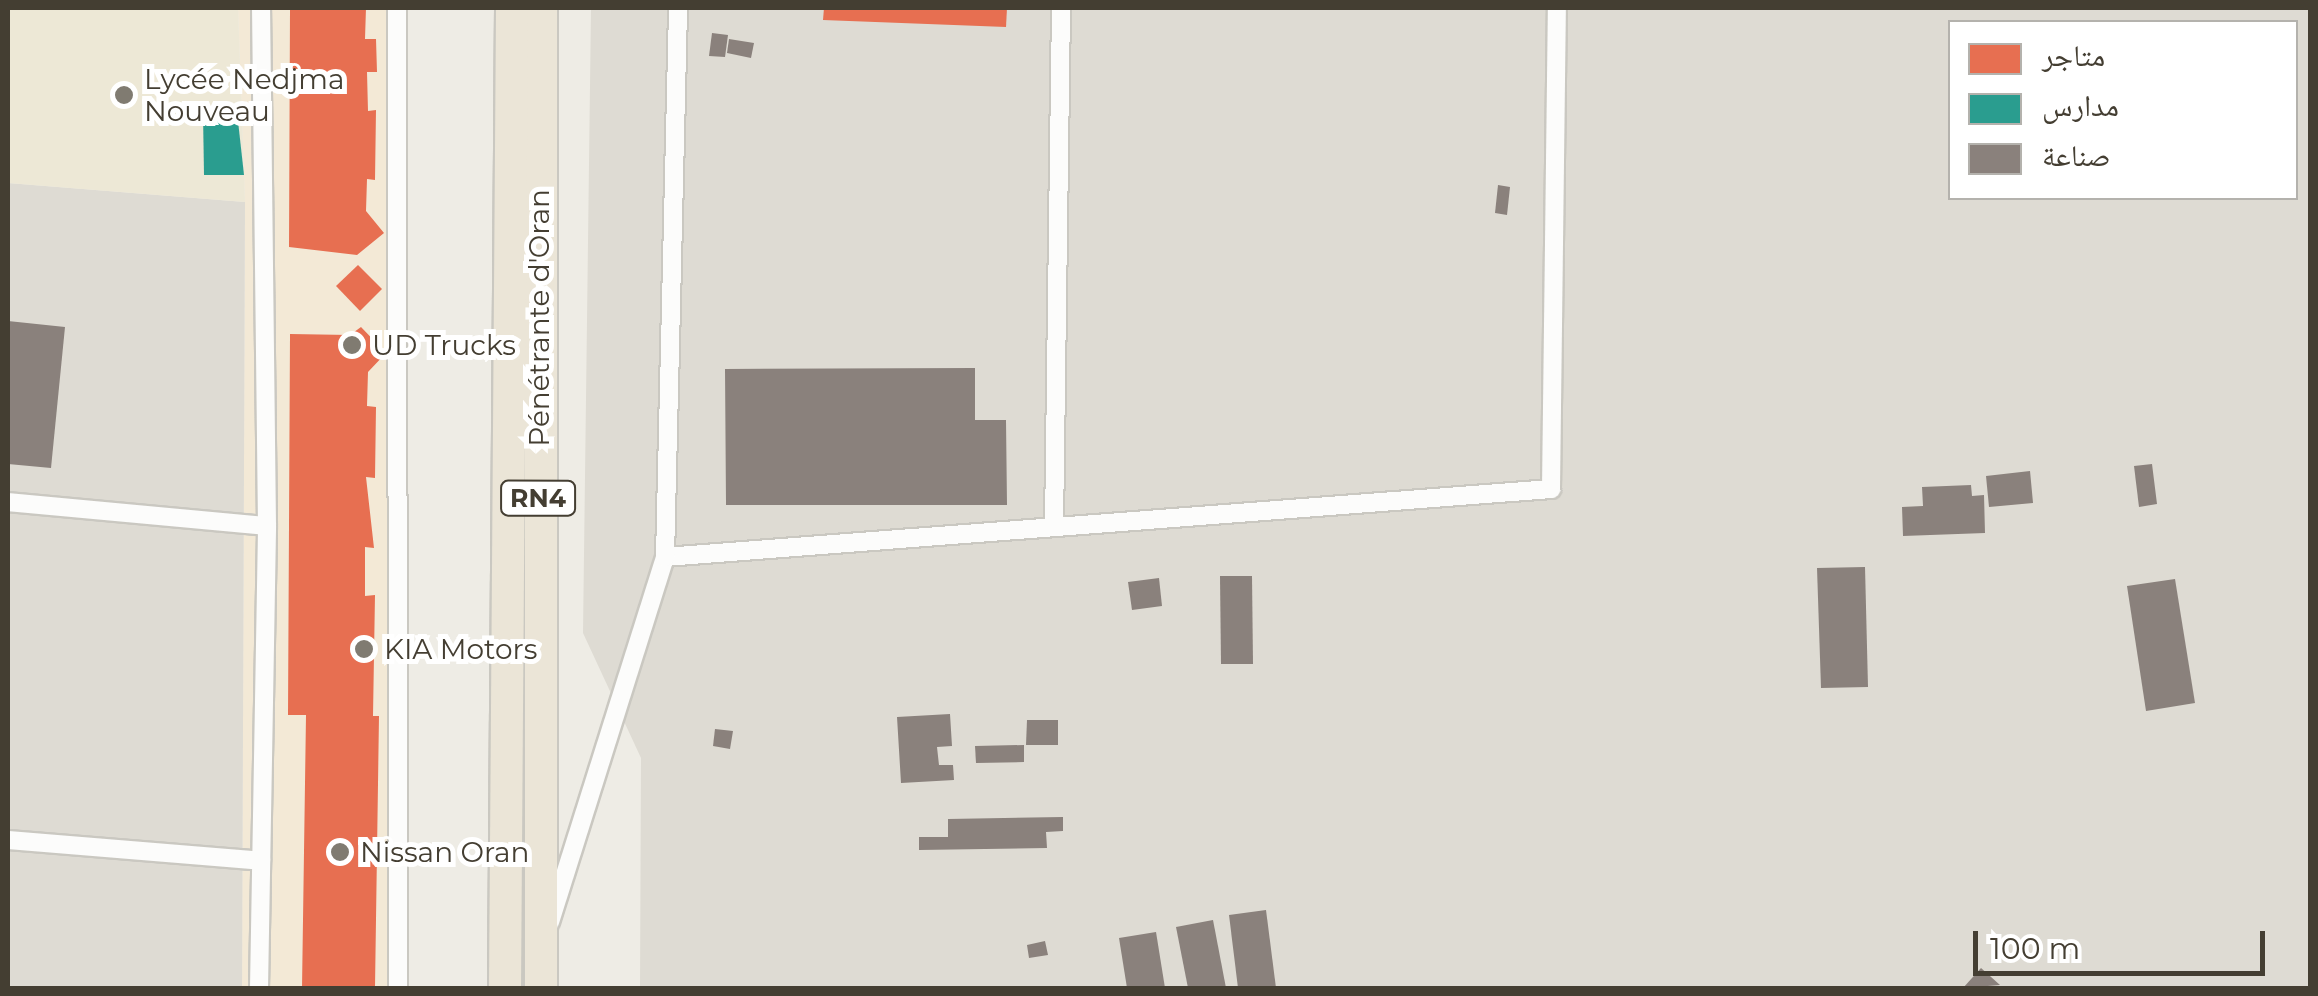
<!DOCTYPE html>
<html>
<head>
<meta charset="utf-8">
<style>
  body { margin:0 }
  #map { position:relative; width:2318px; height:996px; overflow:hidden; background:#eeece5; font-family:Montserrat,"Noto Naskh Arabic",sans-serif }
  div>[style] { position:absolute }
  .commercial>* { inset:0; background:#f3e9d6 }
  .industrial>* { inset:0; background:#dedbd3 }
  .education>* { inset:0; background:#ede8d6 }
  .shops>* { inset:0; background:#e76f51 }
  .schools>* { inset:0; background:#2a9d8f }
  .industry>* { inset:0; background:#8a817c }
  .roads { filter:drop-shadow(2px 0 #cac8c1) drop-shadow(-2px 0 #cac8c1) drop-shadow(0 2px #cac8c1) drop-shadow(0 -2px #cac8c1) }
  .minor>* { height:18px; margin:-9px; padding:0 9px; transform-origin:9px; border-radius:9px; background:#fcfcfb }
  .motorway>* { height:32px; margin:-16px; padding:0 16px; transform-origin:16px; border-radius:16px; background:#ebe5d7 }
  .dots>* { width:28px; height:28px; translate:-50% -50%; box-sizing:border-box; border:5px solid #fff; border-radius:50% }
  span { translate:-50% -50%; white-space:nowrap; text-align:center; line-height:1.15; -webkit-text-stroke:10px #fff; paint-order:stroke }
  .shield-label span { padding:2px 8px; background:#fff; border:2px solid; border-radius:8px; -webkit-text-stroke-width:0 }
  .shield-label { font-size:25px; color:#443e32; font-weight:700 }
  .poi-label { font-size:28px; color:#443e32 }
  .left { translate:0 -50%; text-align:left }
  .street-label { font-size:28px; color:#443e32 }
  .frame { position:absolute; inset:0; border:10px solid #443e32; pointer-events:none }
  .legend { position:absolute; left:1948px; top:20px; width:350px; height:180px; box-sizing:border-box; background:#fff; border:2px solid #b4b2ad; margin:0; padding:12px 18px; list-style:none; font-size:30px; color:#443e32 }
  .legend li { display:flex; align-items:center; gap:20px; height:50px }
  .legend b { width:50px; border:2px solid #b4b2ad }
  .scale { position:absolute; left:1973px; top:931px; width:292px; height:45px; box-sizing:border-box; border:5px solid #443e32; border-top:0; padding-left:12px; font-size:30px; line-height:35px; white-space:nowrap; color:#443e32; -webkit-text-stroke:8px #fff; paint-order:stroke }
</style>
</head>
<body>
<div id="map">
  <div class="commercial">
    <div style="clip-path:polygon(238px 8px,400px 8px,407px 988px,242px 988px,245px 202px)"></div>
  </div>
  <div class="industrial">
    <div style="clip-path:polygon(evenodd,591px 8px,2310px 8px,2310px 988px,640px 988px,641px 758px,583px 633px,591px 8px,1950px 22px,2296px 22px,2296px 198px,1950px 198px,1950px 22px)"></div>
    <div style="clip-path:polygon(8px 183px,245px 202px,242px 988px,8px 988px)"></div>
  </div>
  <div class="education">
    <div style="clip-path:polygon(8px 8px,238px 8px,245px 202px,8px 183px)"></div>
  </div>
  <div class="shops">
    <div style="clip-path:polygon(290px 8px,366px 8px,365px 39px,376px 39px,377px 72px,367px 72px,368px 111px,376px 110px,375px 180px,367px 179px,366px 211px,384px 233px,357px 255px,289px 247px)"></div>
    <div style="clip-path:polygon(824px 8px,1007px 8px,1006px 27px,823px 20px)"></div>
    <div style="clip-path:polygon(358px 265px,382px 289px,360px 311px,336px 286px)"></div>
    <div style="clip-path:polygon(361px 327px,386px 353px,368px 372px,367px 406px,376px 407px,375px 478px,366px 477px,374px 548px,365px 547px,365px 596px,375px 595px,373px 716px,379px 716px,375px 988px,302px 988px,306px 715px,288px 715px,290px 334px,350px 335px)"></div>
  </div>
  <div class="schools">
    <div style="clip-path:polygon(237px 112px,244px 175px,204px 175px,203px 113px)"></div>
  </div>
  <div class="industry">
    <div style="clip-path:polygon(712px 33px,728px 35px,725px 57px,709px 56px)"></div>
    <div style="clip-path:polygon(729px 39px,754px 43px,751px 58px,727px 53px)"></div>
    <div style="clip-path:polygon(1498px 185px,1510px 187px,1507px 215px,1495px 213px)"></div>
    <div style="clip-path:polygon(8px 321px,65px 327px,51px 468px,8px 464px)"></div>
    <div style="clip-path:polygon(975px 368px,975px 420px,1006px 420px,1007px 505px,726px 505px,725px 369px)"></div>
    <div style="clip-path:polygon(2152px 464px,2157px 504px,2139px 507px,2134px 466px)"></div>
    <div style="clip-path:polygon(2030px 471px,2033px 503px,1989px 507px,1986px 476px)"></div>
    <div style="clip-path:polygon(1971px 485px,1972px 496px,1984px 495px,1985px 533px,1903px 536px,1902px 507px,1923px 506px,1922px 487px)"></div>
    <div style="clip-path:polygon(1865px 567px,1868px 687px,1821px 688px,1817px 568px)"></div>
    <div style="clip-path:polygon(1220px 576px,1252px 576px,1253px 664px,1221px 664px)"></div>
    <div style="clip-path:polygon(1159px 578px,1162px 606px,1132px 610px,1128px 582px)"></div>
    <div style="clip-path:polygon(2175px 579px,2195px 703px,2146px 711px,2127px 586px)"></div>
    <div style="clip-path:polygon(950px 714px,952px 746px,937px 747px,939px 765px,953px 765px,954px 780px,901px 783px,897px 717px)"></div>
    <div style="clip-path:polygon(1027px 720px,1058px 720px,1058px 745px,1026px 745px)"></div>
    <div style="clip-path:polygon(715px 729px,733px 731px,730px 749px,713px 746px)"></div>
    <div style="clip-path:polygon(1024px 745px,1024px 762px,976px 763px,975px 746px)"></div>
    <div style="clip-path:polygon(1063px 817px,1063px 831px,1046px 832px,1047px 848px,919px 850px,919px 837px,948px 837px,948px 819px)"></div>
    <div style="clip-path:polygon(1266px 910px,1276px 988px,1238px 988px,1229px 915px)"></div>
    <div style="clip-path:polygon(1213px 920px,1226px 988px,1188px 988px,1176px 927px)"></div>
    <div style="clip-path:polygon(1156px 932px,1165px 988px,1127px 988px,1119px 938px)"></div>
    <div style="clip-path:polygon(1045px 941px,1048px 955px,1029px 958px,1027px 945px)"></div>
    <div style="clip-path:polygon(1981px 968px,2000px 985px,1963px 988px)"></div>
  </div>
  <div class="roads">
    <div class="minor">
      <div style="left:397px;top:8px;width:980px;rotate:89.94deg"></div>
      <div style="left:8px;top:502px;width:260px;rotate:5.3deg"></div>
      <div style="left:1054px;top:527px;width:519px;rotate:-89.23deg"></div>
      <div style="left:665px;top:557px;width:889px;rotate:-4.39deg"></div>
      <div style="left:1551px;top:489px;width:481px;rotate:-89.3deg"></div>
      <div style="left:8px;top:840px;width:254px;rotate:4.7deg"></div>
      <div style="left:550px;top:922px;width:383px;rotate:-72.5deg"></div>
      <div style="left:665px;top:557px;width:549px;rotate:-88.64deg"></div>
      <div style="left:259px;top:988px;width:462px;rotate:-89deg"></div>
      <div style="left:267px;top:526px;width:518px;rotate:-90.66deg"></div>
    </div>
    <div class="motorway">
      <div style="left:541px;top:8px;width:980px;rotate:90deg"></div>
      <div style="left:505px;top:988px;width:980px;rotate:-89.59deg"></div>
    </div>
  </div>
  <div class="dots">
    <div style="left:124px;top:95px;background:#807b71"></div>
    <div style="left:352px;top:345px;background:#807b71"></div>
    <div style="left:364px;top:649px;background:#807b71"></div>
    <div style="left:340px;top:852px;background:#807b71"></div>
  </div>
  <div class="shield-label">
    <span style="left:538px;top:498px">RN4</span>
  </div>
  <div class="poi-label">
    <span class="left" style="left:144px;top:95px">Lycée Nedjma<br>Nouveau</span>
    <span class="left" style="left:372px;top:345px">UD Trucks</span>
    <span class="left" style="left:384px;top:649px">KIA Motors</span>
    <span class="left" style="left:360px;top:852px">Nissan Oran</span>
  </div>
  <div class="street-label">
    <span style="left:539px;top:318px;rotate:-90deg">Pénétrante d'Oran</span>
  </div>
  <div class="frame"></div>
  <ul class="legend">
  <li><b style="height:28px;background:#e76f51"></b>متاجر</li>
  <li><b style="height:28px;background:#2a9d8f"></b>مدارس</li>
  <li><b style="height:28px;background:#8a817c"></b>صناعة</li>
  </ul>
  <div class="scale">100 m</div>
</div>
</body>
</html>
